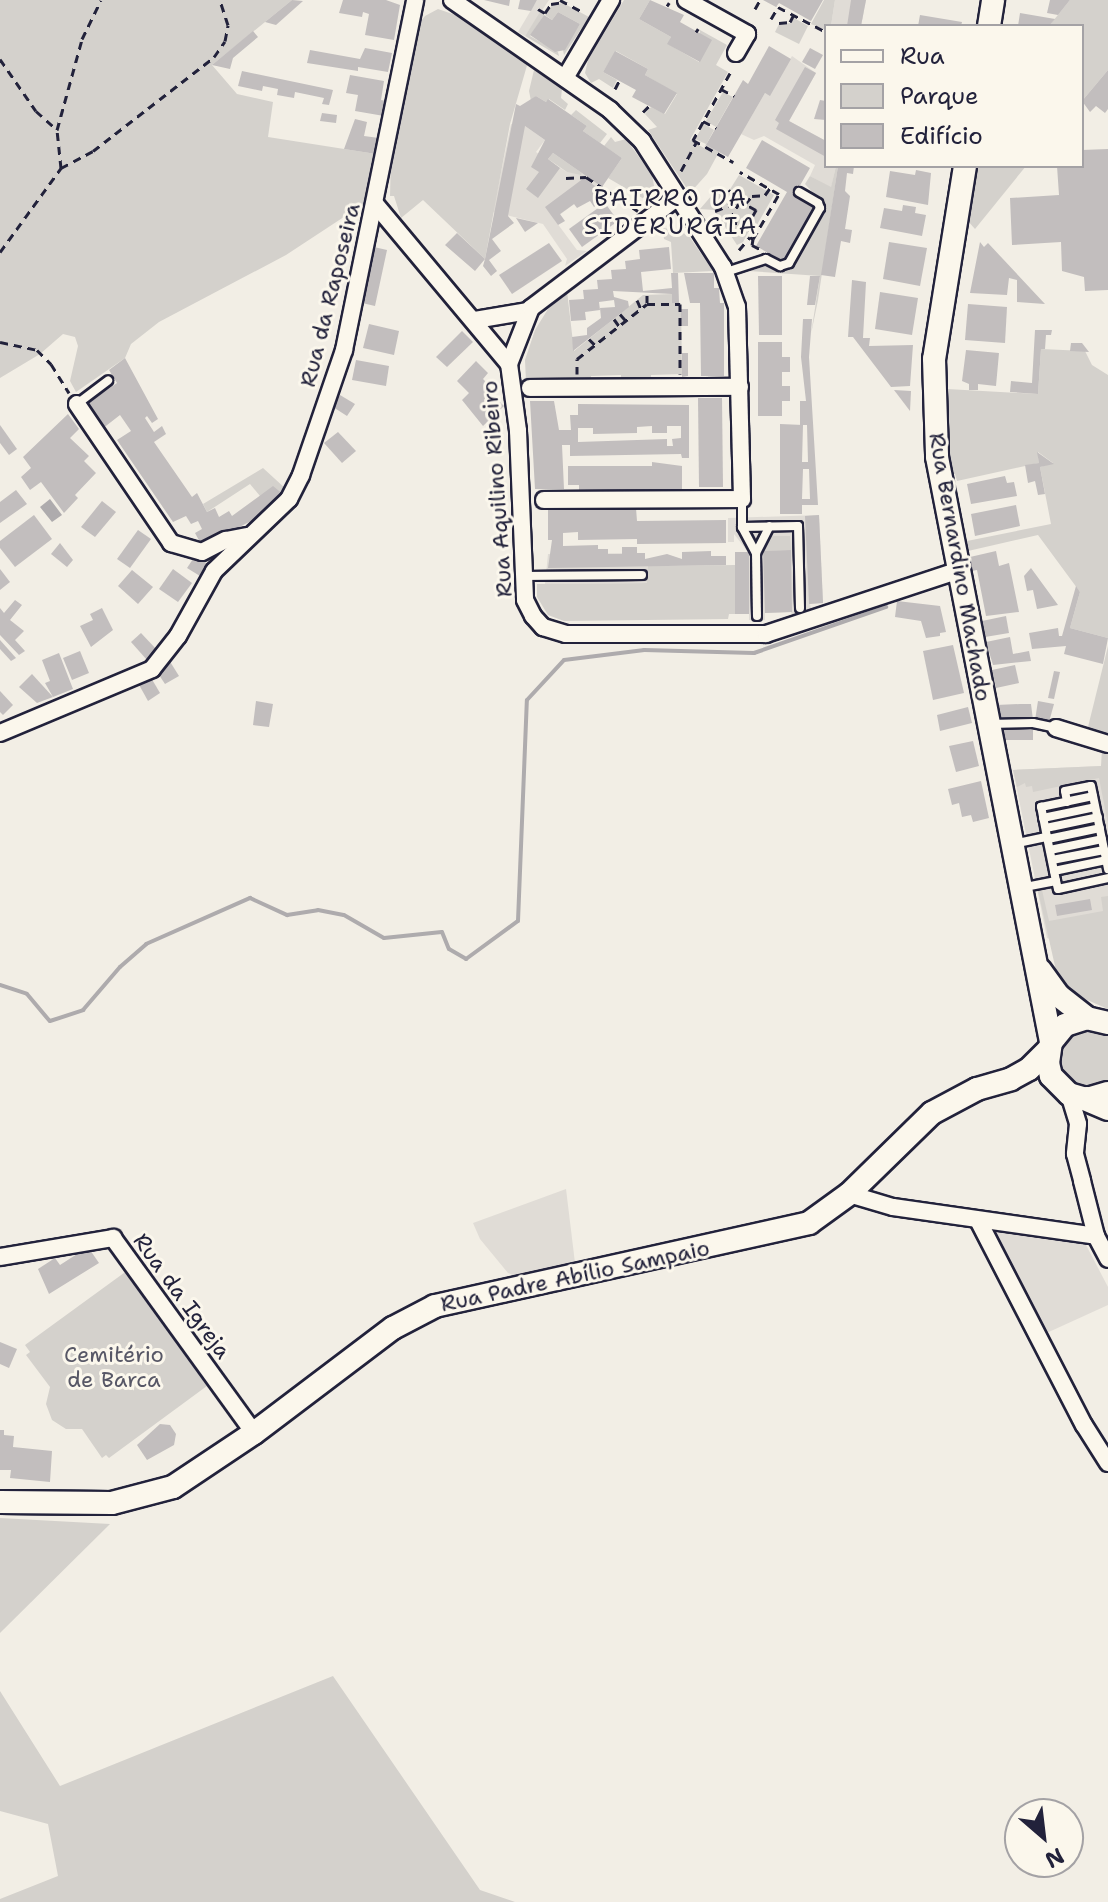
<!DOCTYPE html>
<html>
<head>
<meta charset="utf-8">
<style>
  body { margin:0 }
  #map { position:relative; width:1108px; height:1902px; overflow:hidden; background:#f2eee5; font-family:"Shantell Sans",sans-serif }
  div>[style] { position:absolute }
  .built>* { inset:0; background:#e0dcd6 }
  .green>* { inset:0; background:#d4d1cc }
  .water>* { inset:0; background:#aeabad }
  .stream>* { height:4px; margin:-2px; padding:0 2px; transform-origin:2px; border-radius:2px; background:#aeabad }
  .building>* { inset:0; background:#c2bebe }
  .path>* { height:3px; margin-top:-1.5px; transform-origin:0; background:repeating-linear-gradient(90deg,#22223b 0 8px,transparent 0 14px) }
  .roads { filter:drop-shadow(2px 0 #22223b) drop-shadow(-2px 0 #22223b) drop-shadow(0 2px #22223b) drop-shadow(0 -2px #22223b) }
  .lane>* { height:8px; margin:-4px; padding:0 4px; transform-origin:4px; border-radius:4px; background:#fbf7ec }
  .street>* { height:16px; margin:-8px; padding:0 8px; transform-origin:8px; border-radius:8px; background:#fbf7ec }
  .secondary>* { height:22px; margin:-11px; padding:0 11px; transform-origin:11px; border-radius:11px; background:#fbf7ec }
  .primary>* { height:24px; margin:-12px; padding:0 12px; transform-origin:12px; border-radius:12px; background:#fbf7ec }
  span { translate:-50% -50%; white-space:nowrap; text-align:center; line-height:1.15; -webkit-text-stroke:6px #fbf7ec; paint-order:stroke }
  .street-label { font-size:22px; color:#22223b }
  .park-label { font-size:22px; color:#575766 }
  .neighbourhood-label { font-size:24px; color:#22223b; letter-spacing:2px }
  .legend { position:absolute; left:824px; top:24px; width:260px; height:144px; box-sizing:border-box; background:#fbf7ec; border:2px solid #a4a2a5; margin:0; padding:10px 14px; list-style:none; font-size:24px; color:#22223b }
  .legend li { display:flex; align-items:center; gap:16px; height:40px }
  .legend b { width:40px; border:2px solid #a4a2a5 }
  .north { position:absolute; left:1004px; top:1798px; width:80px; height:80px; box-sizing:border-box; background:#fbf7ec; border:2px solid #a4a2a5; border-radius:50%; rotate:152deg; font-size:22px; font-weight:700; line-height:32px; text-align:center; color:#22223b }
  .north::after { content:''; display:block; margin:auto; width:28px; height:36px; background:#22223b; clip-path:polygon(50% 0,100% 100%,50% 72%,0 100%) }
</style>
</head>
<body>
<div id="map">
  <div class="built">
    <div style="clip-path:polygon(537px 0,549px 0,525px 36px,518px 32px)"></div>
    <div style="clip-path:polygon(835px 0,866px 0,861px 26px,831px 26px)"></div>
    <div style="clip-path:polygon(792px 56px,816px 73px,789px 121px,826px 141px,826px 166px,836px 166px,831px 188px,810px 176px,815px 165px,764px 136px,754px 140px,741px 134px,765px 93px,770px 95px)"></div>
    <div style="clip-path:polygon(511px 124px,525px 126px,545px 140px,536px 152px,547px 160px,567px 172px,582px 173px,600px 185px,554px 219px,577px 250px,587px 251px,565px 266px,567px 259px,543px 224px,493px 212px)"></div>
    <div style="clip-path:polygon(819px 515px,823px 603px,810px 604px,811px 609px,792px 615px,791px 612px,765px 613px,765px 620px,749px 620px,749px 614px,735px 614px,735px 552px,748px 552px,734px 534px,734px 542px,728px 542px,728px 518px)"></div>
    <div style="clip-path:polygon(637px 553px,648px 566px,648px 583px,545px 584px,548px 554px)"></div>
    <div style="clip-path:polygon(1108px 751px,1108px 959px,1047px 938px,1013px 770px,1101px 766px)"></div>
    <div style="clip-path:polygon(566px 1189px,575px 1263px,516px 1276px,508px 1273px,480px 1239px,473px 1223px)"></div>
    <div style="clip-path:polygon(997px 1230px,1086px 1245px,1108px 1287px,1108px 1305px,1040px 1336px,991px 1237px)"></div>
  </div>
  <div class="green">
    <div style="clip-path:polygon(0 0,292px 0,212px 65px,237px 94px,273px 102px,268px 137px,376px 154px,366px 207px,356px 209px,286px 255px,159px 322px,131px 344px,125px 358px,76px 392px,70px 381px,78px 346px,75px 337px,63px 334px,40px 354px,0 378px)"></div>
    <div style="clip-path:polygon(624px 0,650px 0,639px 19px,671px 37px,668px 44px,699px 62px,700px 30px,727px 45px,716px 65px,728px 72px,690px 140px,704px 148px,706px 144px,695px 139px,704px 124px,714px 130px,706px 145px,719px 152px,707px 174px,690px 193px,648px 130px,657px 127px,645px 114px,651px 107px,665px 114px,677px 94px,645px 75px,648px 69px,616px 51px,603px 72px,617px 80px,613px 88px,599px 79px,591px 83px,585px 73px,588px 60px)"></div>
    <div style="clip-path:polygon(824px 0,835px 0,831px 26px,826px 26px,826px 30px,811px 24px)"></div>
    <div style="clip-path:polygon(1070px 0,1108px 0,1108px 70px,1082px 101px,1082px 26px,1049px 26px)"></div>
    <div style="clip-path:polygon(563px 3px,589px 17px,564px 55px,563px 50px,580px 24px,558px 12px,552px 20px,545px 15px,552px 5px)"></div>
    <div style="clip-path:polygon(438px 9px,467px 19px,528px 62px,510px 124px,485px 259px,423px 200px,401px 218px,394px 196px,390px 196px,391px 154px,417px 26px,425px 16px)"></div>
    <div style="clip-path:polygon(540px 12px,544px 15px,530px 36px,558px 52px,559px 56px,525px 36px)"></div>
    <div style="clip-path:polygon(794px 18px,808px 26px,799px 44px,775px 32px,779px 24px,791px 23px)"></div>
    <div style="clip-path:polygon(534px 70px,562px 89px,561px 98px,568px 104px,565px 110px,549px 99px,546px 102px,536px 96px,531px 101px,529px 91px)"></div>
    <div style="clip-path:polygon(723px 92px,733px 97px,716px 127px,706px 121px)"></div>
    <div style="clip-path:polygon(576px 110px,607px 134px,600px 143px,583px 131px,587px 126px,571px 115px)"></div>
    <div style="clip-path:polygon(611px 137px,615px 142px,626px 139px,652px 175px,655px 191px,651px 203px,608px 178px,622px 158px,604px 146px)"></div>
    <div style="clip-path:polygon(553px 153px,582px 173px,581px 175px,567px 172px,548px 159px)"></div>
    <div style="clip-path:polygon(836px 166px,838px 166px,818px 300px,811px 334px,820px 276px,749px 271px,766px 266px,781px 272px,791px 269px,825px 206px,805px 184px,810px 176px,831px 187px)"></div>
    <div style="clip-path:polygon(976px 166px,1026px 166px,975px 229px,967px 220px)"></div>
    <div style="clip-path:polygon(739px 175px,774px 195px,754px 230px,750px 229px,743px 242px,737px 245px,714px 210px,700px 209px,719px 187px,729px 191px)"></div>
    <div style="clip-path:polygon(663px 228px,677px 230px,689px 236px,713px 271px,673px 273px,671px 242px,664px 239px)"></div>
    <div style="clip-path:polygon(567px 291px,574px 351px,643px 295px,672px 294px,672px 303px,681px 303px,682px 374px,651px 375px,651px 381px,621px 381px,621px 375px,591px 376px,591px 380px,526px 382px,525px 360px,535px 330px,548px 309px)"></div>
    <div style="clip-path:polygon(1041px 349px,1085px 351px,1092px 365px,1108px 375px,1108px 638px,1070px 628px,1080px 592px,1038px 535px,968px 551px,967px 541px,1051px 524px,1040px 467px,1053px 463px,1038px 452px,1039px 463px,957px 481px,955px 474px,951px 474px,947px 437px,947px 389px,1038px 394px)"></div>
    <div style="clip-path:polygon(263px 468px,286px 489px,284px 495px,260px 496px,250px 484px,207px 512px,203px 504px)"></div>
    <div style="clip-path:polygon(771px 536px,790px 536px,791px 550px,763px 551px)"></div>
    <div style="clip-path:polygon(735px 565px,735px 614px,729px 614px,728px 619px,564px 621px,548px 615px,537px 597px,537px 584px,647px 583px,648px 566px)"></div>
    <div style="clip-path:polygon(1108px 646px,1108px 737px,1087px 731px)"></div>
    <div style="clip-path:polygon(1102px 748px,1108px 751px,1108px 824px,1099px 778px,1033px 792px,1032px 786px,1026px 787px,1025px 783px,1017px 787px,1013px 770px,1101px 766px)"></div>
    <div style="clip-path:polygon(1042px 890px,1049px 921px,1103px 911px,1101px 897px,1108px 896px,1108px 1009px,1071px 993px,1057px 975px,1038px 891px)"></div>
    <div style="clip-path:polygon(1088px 1027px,1108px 1036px,1108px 1080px,1094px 1088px,1079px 1088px,1060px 1073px,1057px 1057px,1066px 1036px)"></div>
    <div style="clip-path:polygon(128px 1270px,211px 1383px,109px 1458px,106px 1455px,102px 1458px,82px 1429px,66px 1429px,52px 1420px,46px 1404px,50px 1387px,26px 1355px,30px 1352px,25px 1345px)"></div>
    <div style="clip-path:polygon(0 1518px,110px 1524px,0 1633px)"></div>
    <div style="clip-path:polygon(333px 1676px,480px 1890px,515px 1902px,0 1902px,0 1899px,58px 1876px,48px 1824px,0 1811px,0 1691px,60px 1786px)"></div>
  </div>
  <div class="water">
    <div style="clip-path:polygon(50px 499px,62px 515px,52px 522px,40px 507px)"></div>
  </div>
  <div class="stream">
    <div style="left:0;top:985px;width:28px;rotate:18deg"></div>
    <div style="left:27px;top:994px;width:35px;rotate:50deg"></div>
    <div style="left:50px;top:1021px;width:35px;rotate:-18deg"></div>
    <div style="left:83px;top:1010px;width:57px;rotate:-49.3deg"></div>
    <div style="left:120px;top:967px;width:35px;rotate:-41deg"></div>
    <div style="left:146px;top:944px;width:114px;rotate:-23.9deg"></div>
    <div style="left:250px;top:898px;width:41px;rotate:24.7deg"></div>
    <div style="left:287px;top:915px;width:31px;rotate:-9deg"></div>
    <div style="left:318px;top:910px;width:26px;rotate:11deg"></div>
    <div style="left:344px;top:915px;width:46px;rotate:29.9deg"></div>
    <div style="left:384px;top:938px;width:58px;rotate:-5.9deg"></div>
    <div style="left:442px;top:932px;width:18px;rotate:68deg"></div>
    <div style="left:449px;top:949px;width:20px;rotate:30deg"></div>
    <div style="left:466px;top:959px;width:64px;rotate:-36.2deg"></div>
    <div style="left:518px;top:921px;width:221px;rotate:-87.7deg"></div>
    <div style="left:527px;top:700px;width:54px;rotate:-47.2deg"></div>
    <div style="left:564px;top:660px;width:81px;rotate:-7.1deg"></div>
    <div style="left:644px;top:650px;width:110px;rotate:1.6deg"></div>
    <div style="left:754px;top:653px;width:140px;rotate:-19.2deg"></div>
  </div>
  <div class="building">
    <div style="clip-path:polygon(292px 0,303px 1px,276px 25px,265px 22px)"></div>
    <div style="clip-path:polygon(343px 0,386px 0,400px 5px,394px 40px,365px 35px,369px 14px,363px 12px,362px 17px,339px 13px)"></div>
    <div style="clip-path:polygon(484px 0,510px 0,509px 6px)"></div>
    <div style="clip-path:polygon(520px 0,537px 0,531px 11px,518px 9px)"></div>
    <div style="clip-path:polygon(650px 0,684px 15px,680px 22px,712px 40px,700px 62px,667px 44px,671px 37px,639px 19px)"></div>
    <div style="clip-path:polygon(763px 0,823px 0,811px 21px,779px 3px,776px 7px)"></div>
    <div style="clip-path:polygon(851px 0,866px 0,861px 26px,847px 26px)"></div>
    <div style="clip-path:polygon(1050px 0,1070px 0,1058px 15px,1047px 13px)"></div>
    <div style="clip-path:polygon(558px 12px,580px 24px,565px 50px,555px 52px,530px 35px,544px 15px,552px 20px)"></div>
    <div style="clip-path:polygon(1020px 13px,1055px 19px,1049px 26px,1018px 26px)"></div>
    <div style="clip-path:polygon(920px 15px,962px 22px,961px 26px,918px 26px)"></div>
    <div style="clip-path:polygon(253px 31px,258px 37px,233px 58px,230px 69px,212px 65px)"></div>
    <div style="clip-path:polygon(769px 46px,791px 59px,770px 96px,765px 93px,728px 157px,706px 145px,743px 80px,748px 84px)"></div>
    <div style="clip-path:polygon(365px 48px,392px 53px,388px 72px,358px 67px,358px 71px,307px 63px,310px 50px,360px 59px)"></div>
    <div style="clip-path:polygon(810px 48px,823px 55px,815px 69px,802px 62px)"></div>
    <div style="clip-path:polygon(615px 51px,648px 69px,645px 75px,677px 93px,664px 114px,632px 97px,636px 90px,603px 72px)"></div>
    <div style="clip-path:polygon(805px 67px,816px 73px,789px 121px,826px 141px,826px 157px,776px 129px,779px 123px,775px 120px)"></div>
    <div style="clip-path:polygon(1108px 70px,1108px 109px,1105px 113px,1096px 106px,1090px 112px,1082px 101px)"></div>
    <div style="clip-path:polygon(242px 71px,333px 90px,329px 105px,322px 104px,324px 98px,295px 92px,294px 98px,277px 95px,278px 89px,263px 86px,262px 91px,238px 86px)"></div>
    <div style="clip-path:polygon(350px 75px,384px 81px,381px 100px,386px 101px,384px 116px,355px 111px,358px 95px,346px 93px)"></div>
    <div style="clip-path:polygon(536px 96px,546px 102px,548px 99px,587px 126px,583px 131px,622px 158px,602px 187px,553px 153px,548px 159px,560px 168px,538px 198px,526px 189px,539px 172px,531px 167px,545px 140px,525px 126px,508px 216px,514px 223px,492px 239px,501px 251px,489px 260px,497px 271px,491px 276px,483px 266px,485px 259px,475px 271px,445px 245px,457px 233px,485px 259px,516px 104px,520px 106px)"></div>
    <div style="clip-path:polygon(820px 100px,826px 101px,826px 120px,814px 119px)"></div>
    <div style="clip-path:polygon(322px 113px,337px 115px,336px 123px,320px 121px)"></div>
    <div style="clip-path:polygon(355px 119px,367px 122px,364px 136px,379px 138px,376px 154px,344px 149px)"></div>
    <div style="clip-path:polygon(762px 140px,810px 168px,794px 196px,815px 208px,784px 262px,756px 246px,787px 192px,746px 168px)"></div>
    <div style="clip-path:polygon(1108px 149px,1108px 290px,1085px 291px,1084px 277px,1062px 271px,1061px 242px,1012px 245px,1010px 198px,1059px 195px,1057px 166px,1082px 166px,1082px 150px)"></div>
    <div style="clip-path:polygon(838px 166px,854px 166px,853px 174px,847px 173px,845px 191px,850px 196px,845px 229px,852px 230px,850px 243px,841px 241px,835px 277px,821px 275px)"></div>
    <div style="clip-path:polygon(916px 170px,931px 173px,928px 205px,886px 197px,890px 171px,915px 175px)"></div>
    <div style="clip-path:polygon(584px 178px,603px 192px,599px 194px,603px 200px,594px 207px,590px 201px,577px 208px,574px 204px,560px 214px,565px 221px,558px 225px,545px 207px)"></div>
    <div style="clip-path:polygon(605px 203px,618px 221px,582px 247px,569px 229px)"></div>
    <div style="clip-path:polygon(903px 205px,916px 207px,915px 213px,926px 215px,922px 236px,880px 228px,884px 208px,902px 211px)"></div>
    <div style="clip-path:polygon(516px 218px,538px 223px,525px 232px)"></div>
    <div style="clip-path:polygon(889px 242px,927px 248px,920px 286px,883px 279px)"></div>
    <div style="clip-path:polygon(980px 242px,984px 247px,988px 243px,1045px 304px,1017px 302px,1017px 280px,1009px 278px,1007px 295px,970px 293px)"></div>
    <div style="clip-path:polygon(549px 243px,562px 261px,512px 294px,499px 275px)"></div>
    <div style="clip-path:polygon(374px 247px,387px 250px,375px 306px,362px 303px)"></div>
    <div style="clip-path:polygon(669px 247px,671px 269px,641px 272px,643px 291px,672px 288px,671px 273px,678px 273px,679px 303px,672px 303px,672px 294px,613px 291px,614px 297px,628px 301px,629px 307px,573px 351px,572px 337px,587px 335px,587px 328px,601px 318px,600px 308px,615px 307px,614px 300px,599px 302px,600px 310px,585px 312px,586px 320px,571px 321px,569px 300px,584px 299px,583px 290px,598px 289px,597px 280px,612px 279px,611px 270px,626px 269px,625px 261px,640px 259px,639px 250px)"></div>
    <div style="clip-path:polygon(684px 273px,714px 273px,714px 288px,719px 288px,720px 303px,724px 303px,724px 376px,701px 376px,700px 303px,690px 303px)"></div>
    <div style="clip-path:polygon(758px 276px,782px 276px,782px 335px,759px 335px)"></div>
    <div style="clip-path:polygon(810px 276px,820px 276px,815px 305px,807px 305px)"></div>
    <div style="clip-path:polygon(852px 280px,866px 282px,863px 338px,870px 338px,869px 346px,913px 345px,910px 386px,891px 387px,853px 337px,848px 337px)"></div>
    <div style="clip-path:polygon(880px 292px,918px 298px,912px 335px,875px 329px)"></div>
    <div style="clip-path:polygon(968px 304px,1007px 307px,1005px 343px,965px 340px)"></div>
    <div style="clip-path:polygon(681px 309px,688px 309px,688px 326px,681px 326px)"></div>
    <div style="clip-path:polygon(evenodd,803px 319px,812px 319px,809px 357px,818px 505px,802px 505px,802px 514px,780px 514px,780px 424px,803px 425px,802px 462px,808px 462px,807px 425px,800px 425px,800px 401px,806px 401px,801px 357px,803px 319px,803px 469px,809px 469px,810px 499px,802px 499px,803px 469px)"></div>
    <div style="clip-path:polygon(369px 324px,399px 331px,394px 355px,363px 348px)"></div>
    <div style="clip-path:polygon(1035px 330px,1052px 330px,1051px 335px,1046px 335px,1045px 349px,1041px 349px,1038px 394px,1010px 392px,1011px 381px,1032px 383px)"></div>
    <div style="clip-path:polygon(462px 331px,473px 342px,447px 367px,436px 357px)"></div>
    <div style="clip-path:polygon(758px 342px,782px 342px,782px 357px,790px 357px,790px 372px,782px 372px,782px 386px,790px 386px,790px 401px,782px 401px,782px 416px,758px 416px)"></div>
    <div style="clip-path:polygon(1071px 343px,1082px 343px,1089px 352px,1070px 351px)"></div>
    <div style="clip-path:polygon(966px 350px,999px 353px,996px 386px,978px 384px,978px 390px,969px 390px,969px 384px,962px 381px)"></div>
    <div style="clip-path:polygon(682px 353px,688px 353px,688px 376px,682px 377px)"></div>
    <div style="clip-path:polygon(125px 358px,158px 419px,152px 423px,147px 416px,145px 418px,154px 432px,162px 426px,166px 434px,154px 442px,192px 497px,197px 493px,207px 512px,215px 508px,219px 517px,229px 511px,232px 516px,273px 486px,284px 495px,267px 513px,202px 546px,195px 533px,202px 529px,198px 521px,191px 524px,186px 516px,173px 522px,117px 440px,131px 431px,120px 415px,102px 429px,85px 405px,117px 383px,109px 370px)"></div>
    <div style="clip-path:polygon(356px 360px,389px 366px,386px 386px,352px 380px)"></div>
    <div style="clip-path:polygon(476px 361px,488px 373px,483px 379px,495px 391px,492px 394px,504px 406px,483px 426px,462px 400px,469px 393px,457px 381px)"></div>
    <div style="clip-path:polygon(894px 390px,911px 391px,910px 411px)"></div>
    <div style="clip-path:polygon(340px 395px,355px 404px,347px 416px,333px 407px)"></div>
    <div style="clip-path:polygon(698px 398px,722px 398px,723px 487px,699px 487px)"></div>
    <div style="clip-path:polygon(evenodd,530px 401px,554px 401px,559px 430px,571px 430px,570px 415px,578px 415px,578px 404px,689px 405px,689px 458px,682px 458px,681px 454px,570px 456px,570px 445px,562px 445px,564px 489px,535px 489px,530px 401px,652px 426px,652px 433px,667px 433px,667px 426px,681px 426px,681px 438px,672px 439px,673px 446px,667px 446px,667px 439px,578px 442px,578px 428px,593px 428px,593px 434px,637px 433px,637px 427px,652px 426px)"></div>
    <div style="clip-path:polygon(68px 414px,79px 429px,70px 438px,89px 456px,84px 461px,96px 473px,75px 495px,78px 498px,64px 513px,41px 482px,30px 490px,21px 477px,31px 468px,23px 457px)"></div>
    <div style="clip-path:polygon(0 425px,17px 449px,9px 455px,0 443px)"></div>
    <div style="clip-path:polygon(338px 432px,356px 451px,342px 463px,324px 443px)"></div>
    <div style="clip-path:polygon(1037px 452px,1054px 464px,1040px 467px,1045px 494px,1038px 495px,1035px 481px,1028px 483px,1025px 465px,1039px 463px)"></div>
    <div style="clip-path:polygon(652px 462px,682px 466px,682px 489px,579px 491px,579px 485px,568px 485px,568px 466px,652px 466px)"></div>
    <div style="clip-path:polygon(1005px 476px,1007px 483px,1014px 482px,1017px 496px,971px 504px,967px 484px)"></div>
    <div style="clip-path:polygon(16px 490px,27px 504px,0 523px,0 502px)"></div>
    <div style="clip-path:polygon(102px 501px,116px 512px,95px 537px,81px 527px)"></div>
    <div style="clip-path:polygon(1016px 505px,1020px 526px,975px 536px,971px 514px)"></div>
    <div style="clip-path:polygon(636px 508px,637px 521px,726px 520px,726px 543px,637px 544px,637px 539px,578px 540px,578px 532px,563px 533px,563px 546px,598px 545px,598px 549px,608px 549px,608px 554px,622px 554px,622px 547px,637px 547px,637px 553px,645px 553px,645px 559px,667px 554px,682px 559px,682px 552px,711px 551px,711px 556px,726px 556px,726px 565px,548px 568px,552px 540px,548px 540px,548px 509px)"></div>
    <div style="clip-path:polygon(34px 515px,52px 539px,15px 567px,0 548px,0 541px)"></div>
    <div style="clip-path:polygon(819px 515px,823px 603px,809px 604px,805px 516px)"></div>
    <div style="clip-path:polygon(138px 530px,151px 539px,130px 568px,117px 559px)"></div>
    <div style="clip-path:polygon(60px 543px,73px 560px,67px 567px,51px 554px)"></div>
    <div style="clip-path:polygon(791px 550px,792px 612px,765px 613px,763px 551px)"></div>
    <div style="clip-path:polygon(996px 551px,999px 566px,1009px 563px,1019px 612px,986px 616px,977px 570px,972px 571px,970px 557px)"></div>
    <div style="clip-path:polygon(735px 552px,749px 552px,749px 614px,735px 614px)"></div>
    <div style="clip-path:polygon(195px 556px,208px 564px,200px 576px,187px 568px)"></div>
    <div style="clip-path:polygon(1031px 568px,1058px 605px,1037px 609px,1033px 590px,1027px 591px,1024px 576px)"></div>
    <div style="clip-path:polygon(0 569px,10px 582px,0 590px)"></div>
    <div style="clip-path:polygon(173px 569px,192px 583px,178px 602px,159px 589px)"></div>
    <div style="clip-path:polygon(132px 570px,153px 587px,138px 604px,118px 586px)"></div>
    <div style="clip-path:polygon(1076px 586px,1080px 592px,1070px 628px,1108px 638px,1103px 664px,1064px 654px,1066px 646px,1032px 649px,1029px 633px,1058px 628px,1059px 636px,1062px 636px)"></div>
    <div style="clip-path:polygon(15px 600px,22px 605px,10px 620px,24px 631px,15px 640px,25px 651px,19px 655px,0 635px,0 608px,4px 613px)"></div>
    <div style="clip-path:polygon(897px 601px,940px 606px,946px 632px,940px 633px,940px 636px,926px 638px,921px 621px,895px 617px)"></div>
    <div style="clip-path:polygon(102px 608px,113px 630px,91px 647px,80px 626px,93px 620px,90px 614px)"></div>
    <div style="clip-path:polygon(1006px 616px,1009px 633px,985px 637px,982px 621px)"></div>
    <div style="clip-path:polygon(141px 633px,157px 650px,147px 660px,131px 642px)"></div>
    <div style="clip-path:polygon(1010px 637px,1013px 654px,1029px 651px,1031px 661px,993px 665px,986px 642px)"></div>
    <div style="clip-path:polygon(0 640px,16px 658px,11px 661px,0 649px)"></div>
    <div style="clip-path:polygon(953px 645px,964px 693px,933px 700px,923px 651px)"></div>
    <div style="clip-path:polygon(80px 651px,89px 673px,72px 680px,63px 658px)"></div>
    <div style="clip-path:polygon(59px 653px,73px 689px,53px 697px,45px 683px,50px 681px,42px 660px)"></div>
    <div style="clip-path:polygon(169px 660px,179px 676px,165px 684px,155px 669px)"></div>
    <div style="clip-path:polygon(1015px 665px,1019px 683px,996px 688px,992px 670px)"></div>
    <div style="clip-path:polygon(1054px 671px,1060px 672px,1054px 699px,1048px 698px)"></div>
    <div style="clip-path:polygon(32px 674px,53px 697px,37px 703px,19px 687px)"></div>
    <div style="clip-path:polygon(150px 676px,160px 693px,148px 701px,138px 683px)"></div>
    <div style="clip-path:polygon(0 691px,13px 705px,3px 715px,0 712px)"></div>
    <div style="clip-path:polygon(256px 701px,273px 704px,269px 727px,253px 725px)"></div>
    <div style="clip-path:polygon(1038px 701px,1054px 704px,1049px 722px,1035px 720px)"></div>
    <div style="clip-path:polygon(1020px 704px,1031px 704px,1033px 720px,998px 720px,996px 705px)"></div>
    <div style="clip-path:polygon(968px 707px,972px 723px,940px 731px,937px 715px)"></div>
    <div style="clip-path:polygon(1000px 727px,1033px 727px,1033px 740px,1003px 740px)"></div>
    <div style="clip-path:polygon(973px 741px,979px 766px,956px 772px,949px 746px)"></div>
    <div style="clip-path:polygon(981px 781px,989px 818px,973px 822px,971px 815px,962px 817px,959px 803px,952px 805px,948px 789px)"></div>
    <div style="clip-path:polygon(1087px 792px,1102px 867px,1087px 870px,1072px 795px)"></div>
    <div style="clip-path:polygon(1090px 899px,1092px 910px,1057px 916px,1055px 905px)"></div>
    <div style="clip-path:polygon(88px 1247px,99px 1263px,49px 1294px,38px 1269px,55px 1258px,60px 1265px)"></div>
    <div style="clip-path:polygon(0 1342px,17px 1349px,9px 1368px,0 1364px)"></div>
    <div style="clip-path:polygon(160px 1424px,170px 1425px,176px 1434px,174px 1445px,147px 1460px,137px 1445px)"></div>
    <div style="clip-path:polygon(0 1430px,4px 1430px,4px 1435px,14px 1436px,13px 1447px,52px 1451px,50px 1482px,10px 1478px,11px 1470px,0 1470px)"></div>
  </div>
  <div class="path">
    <div style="left:560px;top:0;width:27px;rotate:28deg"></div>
    <div style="left:667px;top:6px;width:4px;rotate:-56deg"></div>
    <div style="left:538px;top:9px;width:8px;rotate:30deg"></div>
    <div style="left:545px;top:13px;width:11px;rotate:-56deg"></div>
    <div style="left:551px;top:4px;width:12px;rotate:-9deg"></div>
    <div style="left:755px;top:9px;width:10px;rotate:-61deg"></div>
    <div style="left:771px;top:19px;width:14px;rotate:-60deg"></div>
    <div style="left:778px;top:7px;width:54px;rotate:27.5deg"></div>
    <div style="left:779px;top:23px;width:11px;rotate:-5deg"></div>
    <div style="left:790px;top:22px;width:11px;rotate:-63deg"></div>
    <div style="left:696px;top:32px;width:4px;rotate:-56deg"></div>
    <div style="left:0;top:59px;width:63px;rotate:55.3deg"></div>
    <div style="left:36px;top:111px;width:28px;rotate:42deg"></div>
    <div style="left:730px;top:73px;width:77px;rotate:118.9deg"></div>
    <div style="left:693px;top:140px;width:46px;rotate:28.8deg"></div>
    <div style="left:615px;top:89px;width:9px;rotate:-63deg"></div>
    <div style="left:721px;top:89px;width:15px;rotate:28deg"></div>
    <div style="left:643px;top:112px;width:8px;rotate:-45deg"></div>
    <div style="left:703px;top:121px;width:15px;rotate:28deg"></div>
    <div style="left:61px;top:168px;width:38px;rotate:-96deg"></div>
    <div style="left:57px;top:130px;width:94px;rotate:-74.6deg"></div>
    <div style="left:82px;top:39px;width:43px;rotate:-64deg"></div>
    <div style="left:681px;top:171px;width:32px;rotate:-62deg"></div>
    <div style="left:566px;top:178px;width:20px;rotate:-3deg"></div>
    <div style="left:586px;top:177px;width:62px;rotate:33.2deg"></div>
    <div style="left:745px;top:204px;width:11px;rotate:-49deg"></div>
    <div style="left:752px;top:196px;width:13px;rotate:-4deg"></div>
    <div style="left:765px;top:195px;width:9px;rotate:-54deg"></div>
    <div style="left:715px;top:211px;width:27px;rotate:-22deg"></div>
    <div style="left:740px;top:201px;width:16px;rotate:-135deg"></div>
    <div style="left:746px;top:228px;width:21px;rotate:-61deg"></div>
    <div style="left:756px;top:210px;width:18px;rotate:-151deg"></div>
    <div style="left:740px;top:201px;width:21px;rotate:118deg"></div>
    <div style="left:730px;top:220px;width:22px;rotate:27deg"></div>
    <div style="left:750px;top:230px;width:6px;rotate:31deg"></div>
    <div style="left:753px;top:239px;width:6px;rotate:99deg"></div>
    <div style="left:752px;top:245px;width:9px;rotate:27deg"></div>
    <div style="left:739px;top:250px;width:17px;rotate:-50deg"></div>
    <div style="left:750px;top:237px;width:4px;rotate:34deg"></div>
    <div style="left:753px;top:239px;width:52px;rotate:-60deg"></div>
    <div style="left:779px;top:194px;width:45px;rotate:-150.6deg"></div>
    <div style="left:0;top:252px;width:104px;rotate:-54deg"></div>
    <div style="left:61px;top:168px;width:36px;rotate:-28deg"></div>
    <div style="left:93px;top:151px;width:153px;rotate:-37.8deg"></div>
    <div style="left:214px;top:57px;width:19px;rotate:-55deg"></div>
    <div style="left:225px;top:41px;width:16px;rotate:-79deg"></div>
    <div style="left:228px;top:25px;width:26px;rotate:-108deg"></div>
    <div style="left:647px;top:295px;width:9px;rotate:90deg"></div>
    <div style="left:637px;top:300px;width:10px;rotate:66deg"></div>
    <div style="left:620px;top:314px;width:9px;rotate:49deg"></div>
    <div style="left:614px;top:319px;width:9px;rotate:54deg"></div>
    <div style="left:589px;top:339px;width:8px;rotate:45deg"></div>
    <div style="left:0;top:342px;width:38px;rotate:12deg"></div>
    <div style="left:37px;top:350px;width:20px;rotate:45deg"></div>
    <div style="left:51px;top:364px;width:34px;rotate:58deg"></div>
    <div style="left:577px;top:374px;width:15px;rotate:-90deg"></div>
    <div style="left:577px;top:359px;width:89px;rotate:-38.2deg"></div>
    <div style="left:647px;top:304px;width:33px"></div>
    <div style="left:680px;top:304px;width:70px;rotate:90deg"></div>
  </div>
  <div class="roads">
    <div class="lane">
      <div style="left:726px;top:272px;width:42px;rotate:-18deg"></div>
      <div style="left:766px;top:259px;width:16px;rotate:27deg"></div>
      <div style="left:780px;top:266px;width:9px;rotate:-18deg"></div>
      <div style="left:789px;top:263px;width:63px;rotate:-60.6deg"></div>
      <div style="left:820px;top:208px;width:5px;rotate:-112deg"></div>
      <div style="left:818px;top:203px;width:22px;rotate:-150deg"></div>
      <div style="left:77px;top:404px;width:39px;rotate:-37deg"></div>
      <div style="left:742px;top:499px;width:28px;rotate:90deg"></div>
      <div style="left:742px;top:527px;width:30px;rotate:62deg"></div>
      <div style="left:756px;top:553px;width:63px;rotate:89.1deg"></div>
      <div style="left:742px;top:527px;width:56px;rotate:-1deg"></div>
      <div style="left:798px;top:526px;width:82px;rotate:88.6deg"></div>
      <div style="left:756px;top:553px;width:30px;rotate:-63deg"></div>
      <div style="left:524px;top:576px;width:118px;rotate:-0.5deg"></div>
      <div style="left:989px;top:724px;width:44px;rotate:-1.3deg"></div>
      <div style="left:1033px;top:723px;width:24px;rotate:12deg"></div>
      <div style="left:1067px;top:802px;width:11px;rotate:-100deg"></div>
      <div style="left:1065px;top:791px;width:26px;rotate:-11deg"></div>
      <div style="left:1091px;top:786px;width:85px;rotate:78.4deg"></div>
      <div style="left:1043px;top:818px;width:53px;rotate:-11.9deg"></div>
      <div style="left:1046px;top:828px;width:53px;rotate:-11.9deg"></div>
      <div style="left:1047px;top:837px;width:31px;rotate:-101deg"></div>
      <div style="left:1041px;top:807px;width:53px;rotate:-11.9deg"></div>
      <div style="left:1048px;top:839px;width:53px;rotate:-11.9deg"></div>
      <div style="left:1013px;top:844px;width:35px;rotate:-12deg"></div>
      <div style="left:1047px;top:837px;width:45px;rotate:78.4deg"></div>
      <div style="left:1056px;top:881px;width:36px;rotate:169deg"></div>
      <div style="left:1050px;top:850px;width:53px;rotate:-11.9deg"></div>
      <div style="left:1052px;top:860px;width:53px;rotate:-10.9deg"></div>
      <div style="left:1054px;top:871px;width:53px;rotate:-11.9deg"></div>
      <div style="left:1056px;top:881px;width:8px;rotate:76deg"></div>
      <div style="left:1058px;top:889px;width:51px;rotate:-12.4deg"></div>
    </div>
    <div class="street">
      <div style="left:452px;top:0;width:193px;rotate:34.8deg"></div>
      <div style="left:610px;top:110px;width:45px;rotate:44.1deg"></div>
      <div style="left:642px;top:141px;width:150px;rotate:57.3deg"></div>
      <div style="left:723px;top:267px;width:42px;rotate:70.7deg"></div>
      <div style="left:737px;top:307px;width:192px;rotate:88.5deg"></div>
      <div style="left:742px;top:499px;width:198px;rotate:179.7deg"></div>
      <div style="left:686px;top:0;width:70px;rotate:29.1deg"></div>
      <div style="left:747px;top:34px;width:22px;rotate:120deg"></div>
      <div style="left:565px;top:78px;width:91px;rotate:-59.5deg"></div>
      <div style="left:376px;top:205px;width:207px;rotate:50.1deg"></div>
      <div style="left:509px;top:364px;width:68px;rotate:82.3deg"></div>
      <div style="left:518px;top:431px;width:169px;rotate:87.6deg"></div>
      <div style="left:525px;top:600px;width:18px;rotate:63deg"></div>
      <div style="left:533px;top:616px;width:15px;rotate:48deg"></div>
      <div style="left:543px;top:627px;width:24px;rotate:17deg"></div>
      <div style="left:566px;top:634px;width:200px"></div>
      <div style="left:766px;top:634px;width:201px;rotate:-18.3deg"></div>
      <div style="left:475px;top:320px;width:54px;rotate:-9.6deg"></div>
      <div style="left:509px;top:364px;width:60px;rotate:-68.6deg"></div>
      <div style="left:531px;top:308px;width:184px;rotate:-37.1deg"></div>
      <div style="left:530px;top:388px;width:210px;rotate:-0.3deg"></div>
      <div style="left:77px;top:404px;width:168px;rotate:55.9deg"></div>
      <div style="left:171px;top:543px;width:32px;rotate:16deg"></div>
      <div style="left:202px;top:552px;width:27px;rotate:-27deg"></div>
      <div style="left:226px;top:540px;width:21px;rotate:-11deg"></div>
      <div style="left:1056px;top:728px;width:54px;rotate:17.1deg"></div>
      <div style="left:0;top:733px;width:165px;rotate:-22.8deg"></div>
      <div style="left:152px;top:669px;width:42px;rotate:-51.8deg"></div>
      <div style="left:178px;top:636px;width:74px;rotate:-61deg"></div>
      <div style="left:214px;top:571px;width:104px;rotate:-43.8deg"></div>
      <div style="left:289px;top:499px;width:27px;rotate:-63deg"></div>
      <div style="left:301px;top:475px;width:132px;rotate:-71deg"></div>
      <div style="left:344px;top:350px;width:357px;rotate:-78.5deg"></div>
      <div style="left:1069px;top:1094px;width:31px;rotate:73deg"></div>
      <div style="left:1078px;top:1124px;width:30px;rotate:96deg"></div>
      <div style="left:1075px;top:1154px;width:28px;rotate:75deg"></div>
      <div style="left:1082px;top:1181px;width:57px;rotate:75.7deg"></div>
      <div style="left:1096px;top:1236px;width:26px;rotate:62deg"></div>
      <div style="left:849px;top:1194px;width:46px;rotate:16.5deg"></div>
      <div style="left:893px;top:1207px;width:205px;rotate:8.1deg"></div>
      <div style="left:978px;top:1220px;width:231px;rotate:62.7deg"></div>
      <div style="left:1084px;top:1425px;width:45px;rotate:57.7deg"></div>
      <div style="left:0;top:1257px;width:115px;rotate:-9.5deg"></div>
      <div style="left:113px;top:1238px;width:241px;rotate:54.1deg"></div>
    </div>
    <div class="secondary">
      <div style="left:989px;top:26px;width:26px;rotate:-81deg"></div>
      <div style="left:965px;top:166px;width:195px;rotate:99.1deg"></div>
      <div style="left:934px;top:359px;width:98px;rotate:88.2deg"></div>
      <div style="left:937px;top:457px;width:596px;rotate:78.97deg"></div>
      <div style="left:1040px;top:970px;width:32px;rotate:54deg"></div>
      <div style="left:1059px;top:996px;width:36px;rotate:38deg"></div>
      <div style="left:1108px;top:1023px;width:22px;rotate:-167deg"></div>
      <div style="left:1087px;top:1018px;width:23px;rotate:162deg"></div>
      <div style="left:1065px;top:1025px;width:22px;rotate:129deg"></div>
      <div style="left:1051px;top:1042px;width:21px;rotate:98deg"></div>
      <div style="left:1048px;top:1063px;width:13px;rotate:77deg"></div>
      <div style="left:1051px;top:1076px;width:25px;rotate:45deg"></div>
      <div style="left:1069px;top:1094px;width:19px;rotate:16deg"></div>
      <div style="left:1087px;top:1099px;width:22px;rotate:-16deg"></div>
      <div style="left:0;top:1502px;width:112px;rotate:0.5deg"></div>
      <div style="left:112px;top:1503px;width:63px;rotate:-14.7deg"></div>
      <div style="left:173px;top:1487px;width:97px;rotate:-33.7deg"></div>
      <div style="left:254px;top:1433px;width:174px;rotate:-37.1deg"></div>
      <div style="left:393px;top:1328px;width:47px;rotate:-27.6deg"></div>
      <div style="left:435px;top:1306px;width:383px;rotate:-12.5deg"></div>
      <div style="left:809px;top:1223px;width:49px;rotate:-35.9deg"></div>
      <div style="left:849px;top:1194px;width:116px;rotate:-44.3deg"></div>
      <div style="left:932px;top:1113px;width:51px;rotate:-28.1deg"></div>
      <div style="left:977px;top:1089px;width:35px;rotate:-16deg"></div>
      <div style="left:1011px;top:1079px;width:21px;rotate:-29deg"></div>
      <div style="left:1029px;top:1069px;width:27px;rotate:-45deg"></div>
    </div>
    <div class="primary">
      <div style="left:1087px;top:1099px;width:23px;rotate:23deg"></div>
    </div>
  </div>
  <div class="street-label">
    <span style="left:330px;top:295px;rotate:-76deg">Rua da Raposeira</span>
    <span style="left:497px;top:489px;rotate:-94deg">Rua Aquilino Ribeiro</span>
    <span style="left:960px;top:567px;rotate:80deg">Rua Bernardino Machado</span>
    <span style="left:575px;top:1276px;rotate:-12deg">Rua Padre Abílio Sampaio</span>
    <span style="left:182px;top:1296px;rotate:54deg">Rua da Igreja</span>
  </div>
  <div class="park-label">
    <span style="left:114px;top:1367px">Cemitério<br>de Barca</span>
  </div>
  <div class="neighbourhood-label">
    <span style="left:671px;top:213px">BAIRRO DA<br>SIDERURGIA</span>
  </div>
  <ul class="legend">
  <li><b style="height:10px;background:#fbf7ec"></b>Rua</li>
  <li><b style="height:22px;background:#d4d1cc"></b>Parque</li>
  <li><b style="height:22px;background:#c2bebe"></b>Edifício</li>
  </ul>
  <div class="north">N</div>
</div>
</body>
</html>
